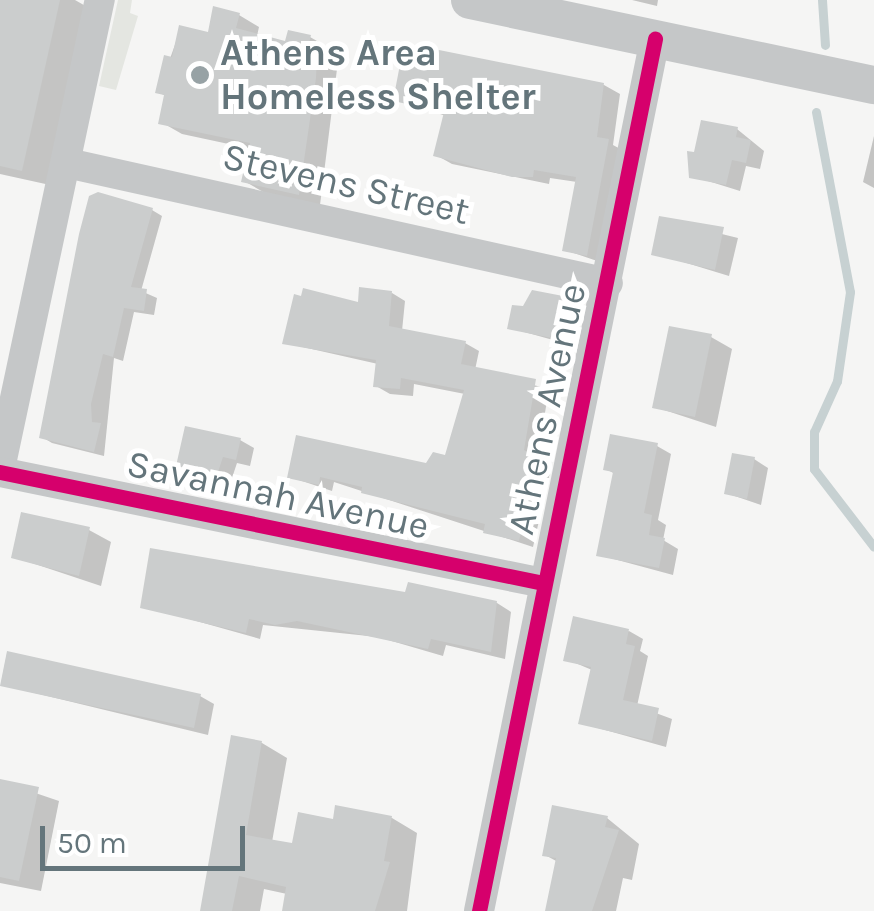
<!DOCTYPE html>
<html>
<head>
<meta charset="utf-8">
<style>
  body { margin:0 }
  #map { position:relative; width:874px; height:911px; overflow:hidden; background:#f5f5f4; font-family:Karla,sans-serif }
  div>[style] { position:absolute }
  .green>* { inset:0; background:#e4e6e1 }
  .shadow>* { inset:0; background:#0003 }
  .stream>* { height:9px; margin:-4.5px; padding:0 4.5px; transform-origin:4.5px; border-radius:4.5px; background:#c7d1d2 }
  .building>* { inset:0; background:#cbcdcd }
  .minor>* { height:30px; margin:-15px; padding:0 15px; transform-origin:15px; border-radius:15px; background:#c5c7c8 }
  .tertiary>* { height:38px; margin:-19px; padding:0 19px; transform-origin:19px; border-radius:19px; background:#c5c7c8 }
  .cycleway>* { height:15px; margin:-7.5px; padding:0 7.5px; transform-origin:7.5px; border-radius:7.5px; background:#d6006c }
  .dots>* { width:28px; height:28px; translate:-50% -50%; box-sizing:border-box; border:5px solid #fff; border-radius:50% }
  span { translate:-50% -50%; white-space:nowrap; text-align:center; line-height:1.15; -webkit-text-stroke:10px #fff; paint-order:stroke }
  .poi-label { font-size:38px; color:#64757b; font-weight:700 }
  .left { translate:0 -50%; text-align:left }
  .street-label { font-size:38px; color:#64757b }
  .scale { position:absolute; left:40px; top:826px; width:205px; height:45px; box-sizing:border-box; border:5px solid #64757b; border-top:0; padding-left:12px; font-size:30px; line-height:35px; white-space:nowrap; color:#64757b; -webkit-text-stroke:8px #fff; paint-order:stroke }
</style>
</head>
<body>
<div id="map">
  <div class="green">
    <div style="clip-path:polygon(118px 0,132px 0,130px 13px,138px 16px,116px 90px,99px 86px)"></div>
  </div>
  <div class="shadow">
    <div style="clip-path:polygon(0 0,75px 0,89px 8px,50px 185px,0 174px)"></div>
    <div style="clip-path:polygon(632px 0,658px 0,657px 6px)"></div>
    <div style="clip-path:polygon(239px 15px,259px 27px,257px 36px,287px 44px,310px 37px,331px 49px,327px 63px,337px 69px,320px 205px,265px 193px,244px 181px,252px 149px,182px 134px,161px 122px,166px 96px,158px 92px,181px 28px,209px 35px)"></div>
    <div style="clip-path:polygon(604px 85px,620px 94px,613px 145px,624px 151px,603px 263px,565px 250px,577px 182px,550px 178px,549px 184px,452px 164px,436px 155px,446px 116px,396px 99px)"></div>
    <div style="clip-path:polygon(737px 129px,764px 151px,760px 169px,746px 166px,740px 191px,692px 176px,696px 155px)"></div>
    <div style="clip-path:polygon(874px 136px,874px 188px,863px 182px)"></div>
    <div style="clip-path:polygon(152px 210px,162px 216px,141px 291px,157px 298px,154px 315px,134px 312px,123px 361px,114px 358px,104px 456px,52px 443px,42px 437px)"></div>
    <div style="clip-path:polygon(661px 219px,738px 238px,729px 276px,654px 253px)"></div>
    <div style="clip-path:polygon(392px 293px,405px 301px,402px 331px,465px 343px,479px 351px,475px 370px,549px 389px,537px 460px,551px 468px,533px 547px,334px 482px,332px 491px,290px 477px,427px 466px,447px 458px,465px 394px,414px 384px,413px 396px,390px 394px,376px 386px,378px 364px,285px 343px)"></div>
    <div style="clip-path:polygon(562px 299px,576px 307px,571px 345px,510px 328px,524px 309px)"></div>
    <div style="clip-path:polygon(711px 337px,732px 349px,716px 427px,655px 407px)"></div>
    <div style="clip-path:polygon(240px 440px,254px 448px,250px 466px,237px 463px,228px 490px,200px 485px,179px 464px)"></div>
    <div style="clip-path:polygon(657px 446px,671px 454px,658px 520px,666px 525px,663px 540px,678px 549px,673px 575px,599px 555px,615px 474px,606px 469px)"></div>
    <div style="clip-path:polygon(754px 459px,768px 468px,761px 505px,726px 493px)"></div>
    <div style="clip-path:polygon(23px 515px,89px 530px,111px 542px,101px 586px,14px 557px)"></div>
    <div style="clip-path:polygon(407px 595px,497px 603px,511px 612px,505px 659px,446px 645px,443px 656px,378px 637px,263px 625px,260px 639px,143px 606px)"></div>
    <div style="clip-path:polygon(629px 631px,643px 639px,640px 651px,648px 656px,637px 706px,672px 719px,666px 747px,580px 723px,592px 670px,566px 659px)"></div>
    <div style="clip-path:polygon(2px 685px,200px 696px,214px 704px,208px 735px)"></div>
    <div style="clip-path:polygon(233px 738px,262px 743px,287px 758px,272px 842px,294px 846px,335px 822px,337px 808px,392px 818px,417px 833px,407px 911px,284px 911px,287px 894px,264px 889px,260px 911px,203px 911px)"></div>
    <div style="clip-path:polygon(0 781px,59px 801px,41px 891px,0 883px)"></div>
    <div style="clip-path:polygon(607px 818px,639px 844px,632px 880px,623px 878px,616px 911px,549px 911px,558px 862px,545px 855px)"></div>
  </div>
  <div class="stream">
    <div style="left:822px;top:0;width:45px;rotate:86.2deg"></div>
    <div style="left:816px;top:112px;width:183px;rotate:79.3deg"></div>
    <div style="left:850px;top:292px;width:90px;rotate:98.3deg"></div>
    <div style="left:837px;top:381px;width:56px;rotate:114.3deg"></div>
    <div style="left:814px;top:432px;width:37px;rotate:90deg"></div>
    <div style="left:814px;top:469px;width:98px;rotate:52.4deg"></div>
  </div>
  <div class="building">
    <div style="clip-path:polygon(0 0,60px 0,22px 171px,0 166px)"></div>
    <div style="clip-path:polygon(213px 6px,240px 13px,236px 28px,285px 41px,288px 30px,311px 35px,307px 52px,317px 55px,316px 78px,299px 195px,241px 182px,250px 143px,158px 124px,164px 95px,155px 93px,164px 55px,172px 57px,179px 25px,208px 32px)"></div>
    <div style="clip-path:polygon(429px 48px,604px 83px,597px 137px,609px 139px,587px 256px,562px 251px,576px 177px,534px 170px,533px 177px,512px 177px,433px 156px,444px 112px,393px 101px,402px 54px,425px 59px)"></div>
    <div style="clip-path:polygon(701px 120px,738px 127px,736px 137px,751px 140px,746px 163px,732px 160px,726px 185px,689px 178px,687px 151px,694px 152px)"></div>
    <div style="clip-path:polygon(98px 192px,153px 208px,131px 287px,147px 289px,144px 311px,124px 308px,113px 357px,103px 354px,91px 404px,92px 422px,101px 423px,94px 452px,39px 438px,79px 234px,89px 196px)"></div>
    <div style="clip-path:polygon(659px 216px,724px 227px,715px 270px,651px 255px)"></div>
    <div style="clip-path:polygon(359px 287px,392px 291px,389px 326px,466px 341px,461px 364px,536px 379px,524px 450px,538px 458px,519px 541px,483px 533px,485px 524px,361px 493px,362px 487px,320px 477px,319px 485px,287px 478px,296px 435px,426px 463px,433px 452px,445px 455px,464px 390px,401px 378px,400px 389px,373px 387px,376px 360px,282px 344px,294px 294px,301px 296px,303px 288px,358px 302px)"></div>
    <div style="clip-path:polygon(532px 290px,563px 296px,557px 339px,507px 329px,512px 305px,523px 306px)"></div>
    <div style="clip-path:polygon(669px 326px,712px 334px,695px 417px,652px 408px)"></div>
    <div style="clip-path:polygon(185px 426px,241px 438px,236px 460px,223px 457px,214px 484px,184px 478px,186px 468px,176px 466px)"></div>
    <div style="clip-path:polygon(610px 434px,658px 443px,644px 513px,652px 515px,649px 535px,665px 538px,659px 568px,596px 556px,613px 472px,603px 470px)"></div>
    <div style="clip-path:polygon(732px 453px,755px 457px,747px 499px,724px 494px)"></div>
    <div style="clip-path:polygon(21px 512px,90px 527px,79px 576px,11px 558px)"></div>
    <div style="clip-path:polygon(150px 548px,405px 592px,408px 582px,497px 601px,491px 652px,431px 639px,428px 649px,297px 621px,275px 625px,249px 619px,246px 633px,140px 608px)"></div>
    <div style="clip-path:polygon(573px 616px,629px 629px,626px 644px,635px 646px,623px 700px,659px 708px,652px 741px,578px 724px,591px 667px,563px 661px)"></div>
    <div style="clip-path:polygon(7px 651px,201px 694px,194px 728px,0 686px)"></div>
    <div style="clip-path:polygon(231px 735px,262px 741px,246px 835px,292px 843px,298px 812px,333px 819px,335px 805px,392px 816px,384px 861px,390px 862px,375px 911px,282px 911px,286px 887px,239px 876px,232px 911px,200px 911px)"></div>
    <div style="clip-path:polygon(0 779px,39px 787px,19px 881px,0 877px)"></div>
    <div style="clip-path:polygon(552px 805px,608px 816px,605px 827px,619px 830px,592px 911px,545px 911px,556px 858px,542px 856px)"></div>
  </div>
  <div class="minor">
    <div style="left:67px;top:163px;width:554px;rotate:12.51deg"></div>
    <div style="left:0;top:469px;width:480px;rotate:-78deg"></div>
    <div style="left:0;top:472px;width:554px;rotate:11.55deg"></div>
    <div style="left:479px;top:911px;width:890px;rotate:-78.59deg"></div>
  </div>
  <div class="tertiary">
    <div style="left:470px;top:0;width:413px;rotate:11.9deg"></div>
  </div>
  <div class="cycleway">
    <div style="left:0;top:472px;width:554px;rotate:11.55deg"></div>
    <div style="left:479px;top:911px;width:890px;rotate:-78.59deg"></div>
  </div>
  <div class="dots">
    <div style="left:200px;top:75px;background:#97a2a5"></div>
  </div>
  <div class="poi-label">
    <span class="left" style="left:220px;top:75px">Athens Area<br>Homeless Shelter</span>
  </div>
  <div class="street-label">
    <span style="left:346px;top:184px;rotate:13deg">Stevens Street</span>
    <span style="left:547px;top:409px;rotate:-78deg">Athens Avenue</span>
    <span style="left:278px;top:495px;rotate:12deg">Savannah Avenue</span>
  </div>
  <div class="scale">50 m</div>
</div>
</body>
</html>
